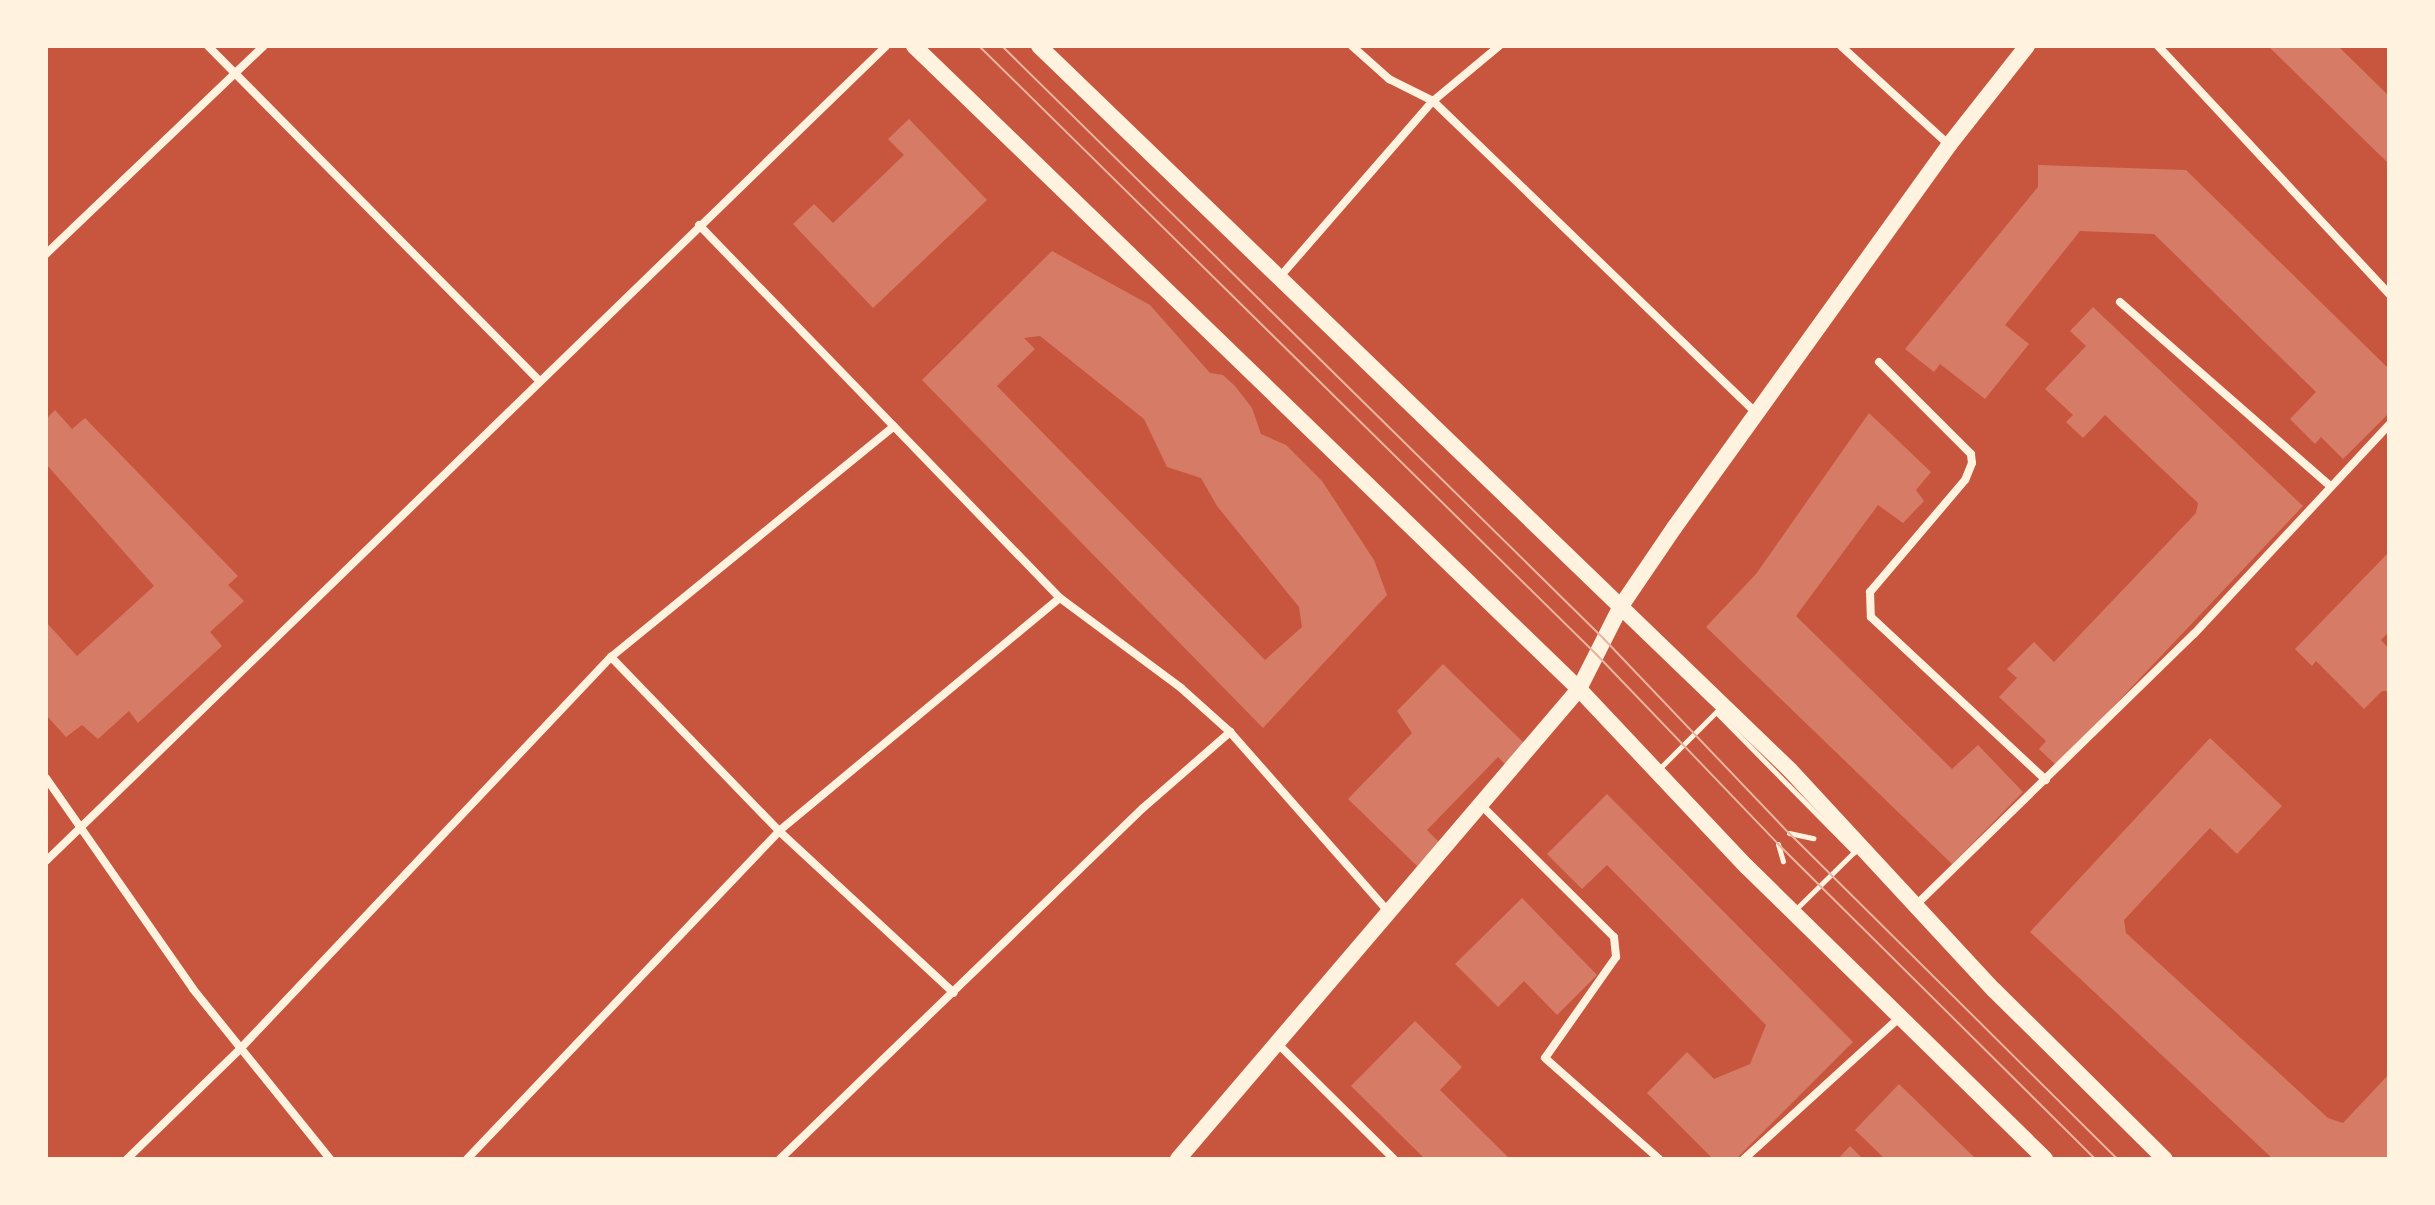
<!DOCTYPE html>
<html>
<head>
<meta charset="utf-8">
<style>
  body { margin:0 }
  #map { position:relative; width:2435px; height:1205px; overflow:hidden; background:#c8553d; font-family:"Roboto Condensed",sans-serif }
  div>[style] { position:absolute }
  .building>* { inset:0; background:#d67c66 }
  .path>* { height:5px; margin:-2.5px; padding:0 2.5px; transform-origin:2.5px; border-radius:2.5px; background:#fff3e0 }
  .minor>* { height:8px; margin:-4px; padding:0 4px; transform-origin:4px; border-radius:4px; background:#fff3e0 }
  .secondary>* { height:16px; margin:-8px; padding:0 8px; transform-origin:8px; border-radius:8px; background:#fff3e0 }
  .tram>* { height:2px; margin:-1px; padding:0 1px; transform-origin:1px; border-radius:1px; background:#e9b49f }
  span { translate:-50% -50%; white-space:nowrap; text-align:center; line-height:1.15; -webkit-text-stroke:6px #fff3e0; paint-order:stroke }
  .frame { position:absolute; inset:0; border:48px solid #fff3e0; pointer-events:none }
</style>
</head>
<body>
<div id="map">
  <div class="building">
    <div style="clip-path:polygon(2268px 46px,2338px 46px,2389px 96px,2389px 164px)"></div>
    <div style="clip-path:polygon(909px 119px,987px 200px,873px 308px,793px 224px,814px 204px,833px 223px,904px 155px,888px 139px)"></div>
    <div style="clip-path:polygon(2038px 165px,2186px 170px,2389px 369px,2389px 413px,2343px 459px,2321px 437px,2315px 444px,2290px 419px,2316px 392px,2154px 234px,2080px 231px,2005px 325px,2029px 344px,1985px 399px,1940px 364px,1934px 372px,1905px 349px,2038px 187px)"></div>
    <div style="clip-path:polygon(evenodd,1052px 251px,1150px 305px,1210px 373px,1223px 375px,1235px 386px,1252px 408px,1261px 434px,1286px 445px,1322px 481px,1374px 560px,1387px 595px,1263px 728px,922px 380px,1052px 251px,1040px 336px,1144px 419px,1167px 467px,1201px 478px,1217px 506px,1299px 607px,1302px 627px,1265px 660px,997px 386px,1035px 349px,1024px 338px,1040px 336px)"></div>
    <div style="clip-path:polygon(2093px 307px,2303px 506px,2057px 766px,2039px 749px,2046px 741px,1999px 697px,2017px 678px,2007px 669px,2034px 642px,2054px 662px,2196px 513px,2198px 503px,2105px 415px,2083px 438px,2066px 422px,2073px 415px,2045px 389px,2086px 346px,2070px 331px)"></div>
    <div style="clip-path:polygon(55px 410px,72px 429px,85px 418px,238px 576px,228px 585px,244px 601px,210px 632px,222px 646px,138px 723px,129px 711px,98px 739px,82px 725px,66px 737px,46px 715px,46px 622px,77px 656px,154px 586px,46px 464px,46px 419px)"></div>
    <div style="clip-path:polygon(1869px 413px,1931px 472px,1916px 490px,1924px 501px,1903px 523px,1878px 505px,1796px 616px,1952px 769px,1978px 745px,2023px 792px,1952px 864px,1706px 627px,1756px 574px)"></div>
    <div style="clip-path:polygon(2389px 552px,2389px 632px,2381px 640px,2389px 649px,2389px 691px,2382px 691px,2364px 709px,2316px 661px,2312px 666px,2295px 649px)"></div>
    <div style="clip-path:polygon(1443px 664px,1526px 745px,1506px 765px,1498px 757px,1427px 830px,1440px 843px,1417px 866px,1348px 799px,1412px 733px,1397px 711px)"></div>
    <div style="clip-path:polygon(2210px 738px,2282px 806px,2237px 854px,2210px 828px,2124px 920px,2126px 933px,2328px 1118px,2343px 1123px,2389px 1074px,2389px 1159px,2273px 1159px,2030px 932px)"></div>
    <div style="clip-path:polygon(1607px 794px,1853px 1042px,1736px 1159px,1713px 1159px,1647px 1093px,1687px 1052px,1714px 1079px,1750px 1064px,1766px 1025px,1607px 865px,1582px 889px,1547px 854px)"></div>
    <div style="clip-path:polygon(1522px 898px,1597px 975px,1557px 1015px,1524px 981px,1498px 1007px,1455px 964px)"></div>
    <div style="clip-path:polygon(1415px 1021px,1462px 1067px,1440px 1090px,1510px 1159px,1425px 1159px,1351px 1086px)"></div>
    <div style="clip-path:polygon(1899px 1084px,1976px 1159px,1885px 1159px,1855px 1130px)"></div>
    <div style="clip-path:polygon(1850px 1146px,1863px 1159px,1838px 1159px)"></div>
  </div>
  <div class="path">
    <div style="left:1716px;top:712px;width:197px;rotate:45.4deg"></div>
    <div style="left:1854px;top:852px;width:81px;rotate:135.5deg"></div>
    <div style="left:1796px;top:909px;width:196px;rotate:-134.8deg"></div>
    <div style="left:1658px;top:770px;width:82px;rotate:-45deg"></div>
    <div style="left:1789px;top:833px;width:25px;rotate:12deg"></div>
    <div style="left:1778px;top:844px;width:18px;rotate:74deg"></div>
  </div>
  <div class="minor">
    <div style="left:208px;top:46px;width:469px;rotate:45.3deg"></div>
    <div style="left:1352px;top:46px;width:50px;rotate:41.7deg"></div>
    <div style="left:1389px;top:79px;width:49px;rotate:26.6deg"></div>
    <div style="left:1433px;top:101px;width:452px;rotate:44deg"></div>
    <div style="left:1841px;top:46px;width:147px;rotate:42.5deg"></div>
    <div style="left:2158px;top:46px;width:339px;rotate:47deg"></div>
    <div style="left:699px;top:225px;width:519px;rotate:45.94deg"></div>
    <div style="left:1060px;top:598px;width:151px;rotate:36.6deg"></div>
    <div style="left:1181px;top:688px;width:66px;rotate:41.9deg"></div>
    <div style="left:1230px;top:732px;width:239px;rotate:48.6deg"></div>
    <div style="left:46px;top:254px;width:301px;rotate:-43.7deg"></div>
    <div style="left:1278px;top:279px;width:236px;rotate:-49deg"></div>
    <div style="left:1433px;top:101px;width:86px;rotate:-39.8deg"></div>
    <div style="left:2120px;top:302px;width:278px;rotate:41.2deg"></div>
    <div style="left:1879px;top:362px;width:130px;rotate:45deg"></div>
    <div style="left:1971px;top:454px;width:9px;rotate:84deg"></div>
    <div style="left:1972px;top:463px;width:18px;rotate:112deg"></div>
    <div style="left:1965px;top:480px;width:147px;rotate:130.3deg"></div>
    <div style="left:1870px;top:592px;width:25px;rotate:88deg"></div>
    <div style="left:1871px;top:617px;width:239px;rotate:43deg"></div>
    <div style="left:611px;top:657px;width:242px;rotate:46deg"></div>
    <div style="left:779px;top:831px;width:238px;rotate:42.8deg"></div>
    <div style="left:46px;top:778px;width:257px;rotate:55.1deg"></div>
    <div style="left:193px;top:989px;width:218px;rotate:51.1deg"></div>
    <div style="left:1481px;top:805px;width:187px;rotate:44.8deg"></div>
    <div style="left:1614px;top:937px;width:20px;rotate:84deg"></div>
    <div style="left:1616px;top:957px;width:123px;rotate:125.1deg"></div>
    <div style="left:1545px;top:1058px;width:152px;rotate:41.5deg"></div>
    <div style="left:46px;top:861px;width:1170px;rotate:-44.13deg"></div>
    <div style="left:1918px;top:903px;width:385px;rotate:-44.3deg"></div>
    <div style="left:2194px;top:634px;width:286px;rotate:-47deg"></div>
    <div style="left:1275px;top:1041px;width:168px;rotate:44.8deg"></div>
    <div style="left:127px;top:1159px;width:158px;rotate:-44.2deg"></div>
    <div style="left:240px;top:1049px;width:540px;rotate:-46.58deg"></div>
    <div style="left:611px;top:657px;width:365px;rotate:-39.2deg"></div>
    <div style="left:467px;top:1159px;width:453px;rotate:-46.4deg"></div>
    <div style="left:779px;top:831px;width:365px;rotate:-39.7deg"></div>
    <div style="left:780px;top:1159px;width:505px;rotate:-44.04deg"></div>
    <div style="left:1143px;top:808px;width:116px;rotate:-41.1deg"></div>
    <div style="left:1744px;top:1159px;width:211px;rotate:-42.3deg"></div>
  </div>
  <div class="secondary">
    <div style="left:914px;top:46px;width:925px;rotate:44.04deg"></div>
    <div style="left:1579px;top:689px;width:245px;rotate:46.7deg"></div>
    <div style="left:1747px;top:867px;width:417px;rotate:44.4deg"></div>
    <div style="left:1039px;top:46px;width:1043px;rotate:43.95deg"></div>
    <div style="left:1790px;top:770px;width:300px;rotate:47.2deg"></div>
    <div style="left:1994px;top:990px;width:240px;rotate:44.7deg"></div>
    <div style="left:1178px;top:1159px;width:618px;rotate:-49.53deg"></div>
    <div style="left:1579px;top:689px;width:93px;rotate:-63.2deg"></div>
    <div style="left:1621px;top:606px;width:94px;rotate:-55.8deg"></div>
    <div style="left:1674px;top:528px;width:472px;rotate:-54.3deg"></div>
    <div style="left:1949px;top:145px;width:126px;rotate:-51.8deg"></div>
  </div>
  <div class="tram">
    <div style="left:979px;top:46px;width:868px;rotate:44.58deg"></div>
    <div style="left:1597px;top:655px;width:262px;rotate:46.2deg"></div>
    <div style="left:1778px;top:844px;width:447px;rotate:44.8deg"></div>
    <div style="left:1002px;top:46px;width:845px;rotate:44.57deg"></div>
    <div style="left:1604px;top:639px;width:268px;rotate:46.4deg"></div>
    <div style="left:1789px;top:833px;width:462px;rotate:44.8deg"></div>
  </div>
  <div class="frame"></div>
</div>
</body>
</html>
